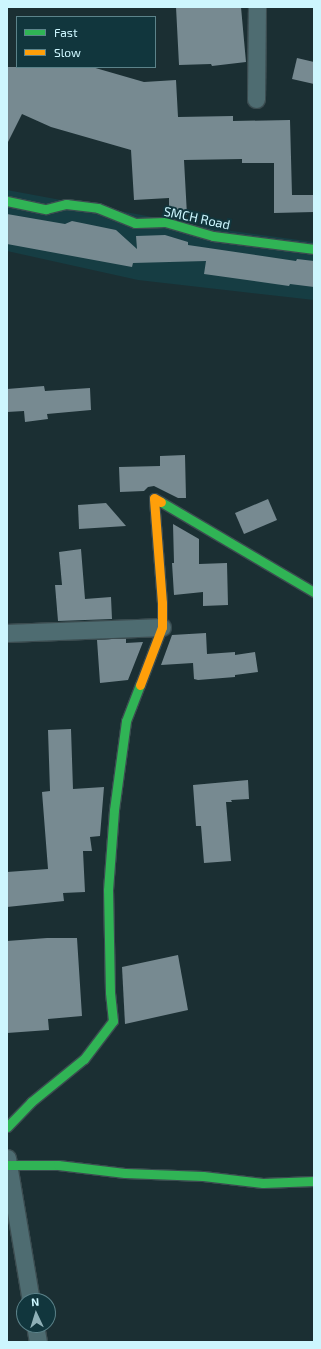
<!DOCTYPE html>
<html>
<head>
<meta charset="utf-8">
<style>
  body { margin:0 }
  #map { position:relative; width:321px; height:1349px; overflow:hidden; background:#1b2f33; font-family:"Exo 2",sans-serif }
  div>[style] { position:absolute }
  .built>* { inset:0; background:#163d43 }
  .building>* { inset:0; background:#778a91 }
  .roads { filter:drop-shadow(1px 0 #3b4c50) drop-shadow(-1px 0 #3b4c50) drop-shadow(0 1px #3b4c50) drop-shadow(0 -1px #3b4c50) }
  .street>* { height:17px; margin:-8.5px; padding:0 8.5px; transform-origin:8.5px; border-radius:8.5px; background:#4e6c71 }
  .fast>* { height:9px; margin:-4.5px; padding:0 4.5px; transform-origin:4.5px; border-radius:4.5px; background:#30b455 }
  .slow>* { height:9px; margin:-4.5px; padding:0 4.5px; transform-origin:4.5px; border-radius:4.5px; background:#ff9f0a }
  span { translate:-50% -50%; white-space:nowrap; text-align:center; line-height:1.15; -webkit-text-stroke:4px #11363d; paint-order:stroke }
  .street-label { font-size:13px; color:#cdf6fe }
  .frame { position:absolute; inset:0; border:8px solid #cdf6fe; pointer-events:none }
  .legend { position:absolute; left:16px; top:16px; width:140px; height:52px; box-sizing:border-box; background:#11363d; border:1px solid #5c838a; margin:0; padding:5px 7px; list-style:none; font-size:12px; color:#cdf6fe }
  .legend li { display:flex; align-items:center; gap:8px; height:20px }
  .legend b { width:20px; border:1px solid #5c838a }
  .north { position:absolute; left:16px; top:1293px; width:40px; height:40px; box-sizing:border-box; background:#11363d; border:1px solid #5c838a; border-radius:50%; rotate:356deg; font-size:11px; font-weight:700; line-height:16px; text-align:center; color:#cdf6fe }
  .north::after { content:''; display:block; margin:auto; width:14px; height:18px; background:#8fb0b7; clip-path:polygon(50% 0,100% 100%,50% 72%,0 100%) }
</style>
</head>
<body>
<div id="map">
  <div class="built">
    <div style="clip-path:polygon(7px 190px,217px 229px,314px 242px,314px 300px,138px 280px,7px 251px)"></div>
  </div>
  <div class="building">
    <div style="clip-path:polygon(176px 7px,241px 7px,246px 62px,212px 66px,211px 64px,179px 65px)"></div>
    <div style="clip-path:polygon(297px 58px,314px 62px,314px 84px,292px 79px)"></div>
    <div style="clip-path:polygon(7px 67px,92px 67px,144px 82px,176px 80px,178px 117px,233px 116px,233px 121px,290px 120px,292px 195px,314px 195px,314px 212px,274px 213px,274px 163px,242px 163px,242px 159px,184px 160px,187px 215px,169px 210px,169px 198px,134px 200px,131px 150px,51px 127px,22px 114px,7px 144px)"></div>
    <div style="clip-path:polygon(7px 214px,65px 224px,72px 221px,116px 230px,137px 249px,136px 236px,165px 235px,188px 242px,188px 245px,296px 261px,297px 259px,314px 261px,314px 287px,290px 284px,289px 286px,204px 274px,206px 261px,133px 263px,132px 267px,7px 244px)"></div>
    <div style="clip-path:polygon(44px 386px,45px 391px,90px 388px,91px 410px,47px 414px,48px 419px,25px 422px,24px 411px,7px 412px,7px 389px)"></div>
    <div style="clip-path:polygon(185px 455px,186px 498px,178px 498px,154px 486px,148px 487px,144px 491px,120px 492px,119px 467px,160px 466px,160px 456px)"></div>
    <div style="clip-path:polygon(268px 499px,277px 520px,244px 534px,235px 513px)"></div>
    <div style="clip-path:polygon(106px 503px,126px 526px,79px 529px,78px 505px)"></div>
    <div style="clip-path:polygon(173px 524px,199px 539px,199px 564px,227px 563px,228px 605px,203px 606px,203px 592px,174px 595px,172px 563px,174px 563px)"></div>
    <div style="clip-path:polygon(81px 549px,85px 599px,111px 597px,112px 619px,58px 621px,55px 585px,62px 585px,59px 552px)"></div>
    <div style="clip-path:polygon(206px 633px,207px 654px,235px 652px,235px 655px,255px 652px,258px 672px,235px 675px,235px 677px,198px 680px,194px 679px,193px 663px,161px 665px,172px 635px)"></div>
    <div style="clip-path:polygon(126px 638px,126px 643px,143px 642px,128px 680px,100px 683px,97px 640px)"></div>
    <div style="clip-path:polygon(71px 729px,73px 789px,104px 787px,100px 836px,90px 837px,92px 851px,83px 851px,85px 892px,63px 893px,64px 901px,7px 907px,7px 872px,48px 869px,42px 792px,50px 791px,48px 730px)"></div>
    <div style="clip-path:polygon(248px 780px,249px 799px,231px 800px,232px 802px,226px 802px,231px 861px,204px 863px,201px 826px,196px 826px,193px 785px)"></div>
    <div style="clip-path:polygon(47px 938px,77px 938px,82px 1016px,48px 1019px,49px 1030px,7px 1033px,7px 941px)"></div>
    <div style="clip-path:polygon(178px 955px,188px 1010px,125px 1024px,122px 967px)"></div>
  </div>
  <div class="roads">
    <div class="street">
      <div style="left:256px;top:99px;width:92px;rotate:-89.4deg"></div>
      <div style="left:7px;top:633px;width:155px;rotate:-2.2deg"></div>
      <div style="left:7px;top:1158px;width:145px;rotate:80.5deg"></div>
      <div style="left:35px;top:1325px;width:17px;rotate:80deg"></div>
    </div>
    <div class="fast">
      <div style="left:7px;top:201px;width:40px;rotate:12deg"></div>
      <div style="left:46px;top:209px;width:21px;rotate:-14deg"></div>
      <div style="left:66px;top:204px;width:32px;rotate:7deg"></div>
      <div style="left:98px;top:208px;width:40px;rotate:22deg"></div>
      <div style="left:135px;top:223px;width:30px;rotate:-2deg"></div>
      <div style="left:165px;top:222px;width:50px;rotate:16.3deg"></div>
      <div style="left:213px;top:236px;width:102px;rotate:7.3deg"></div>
      <div style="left:161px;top:502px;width:178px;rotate:30.5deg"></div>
      <div style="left:7px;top:1127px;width:35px;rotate:-46deg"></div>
      <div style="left:31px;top:1102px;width:68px;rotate:-39.1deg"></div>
      <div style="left:84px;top:1059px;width:48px;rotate:-52.7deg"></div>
      <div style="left:113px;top:1021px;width:29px;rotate:-96deg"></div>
      <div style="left:110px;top:992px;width:102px;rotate:-91.1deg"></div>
      <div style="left:108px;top:890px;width:80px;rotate:-85.7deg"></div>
      <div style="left:114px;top:810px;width:90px;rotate:-82.3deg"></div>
      <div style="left:126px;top:721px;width:39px;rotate:-69deg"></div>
      <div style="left:8px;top:1165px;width:50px"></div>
      <div style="left:58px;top:1165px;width:67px;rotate:6.8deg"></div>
      <div style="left:125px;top:1173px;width:78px;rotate:2.2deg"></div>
      <div style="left:203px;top:1176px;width:60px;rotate:6.7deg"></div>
      <div style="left:263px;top:1183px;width:51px;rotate:-2.2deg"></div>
    </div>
    <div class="slow">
      <div style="left:140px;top:685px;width:62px;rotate:-69.2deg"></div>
      <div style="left:162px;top:627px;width:24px;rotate:-90deg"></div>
      <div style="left:162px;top:603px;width:105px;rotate:-94.4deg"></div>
      <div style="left:154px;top:498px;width:8px;rotate:30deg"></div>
    </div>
  </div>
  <div class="street-label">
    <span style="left:197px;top:218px;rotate:12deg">SMCH Road</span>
  </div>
  <div class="frame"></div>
  <ul class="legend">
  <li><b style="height:5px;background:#30b455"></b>Fast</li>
  <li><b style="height:5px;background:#ff9f0a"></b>Slow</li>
  </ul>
  <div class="north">N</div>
</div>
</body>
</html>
